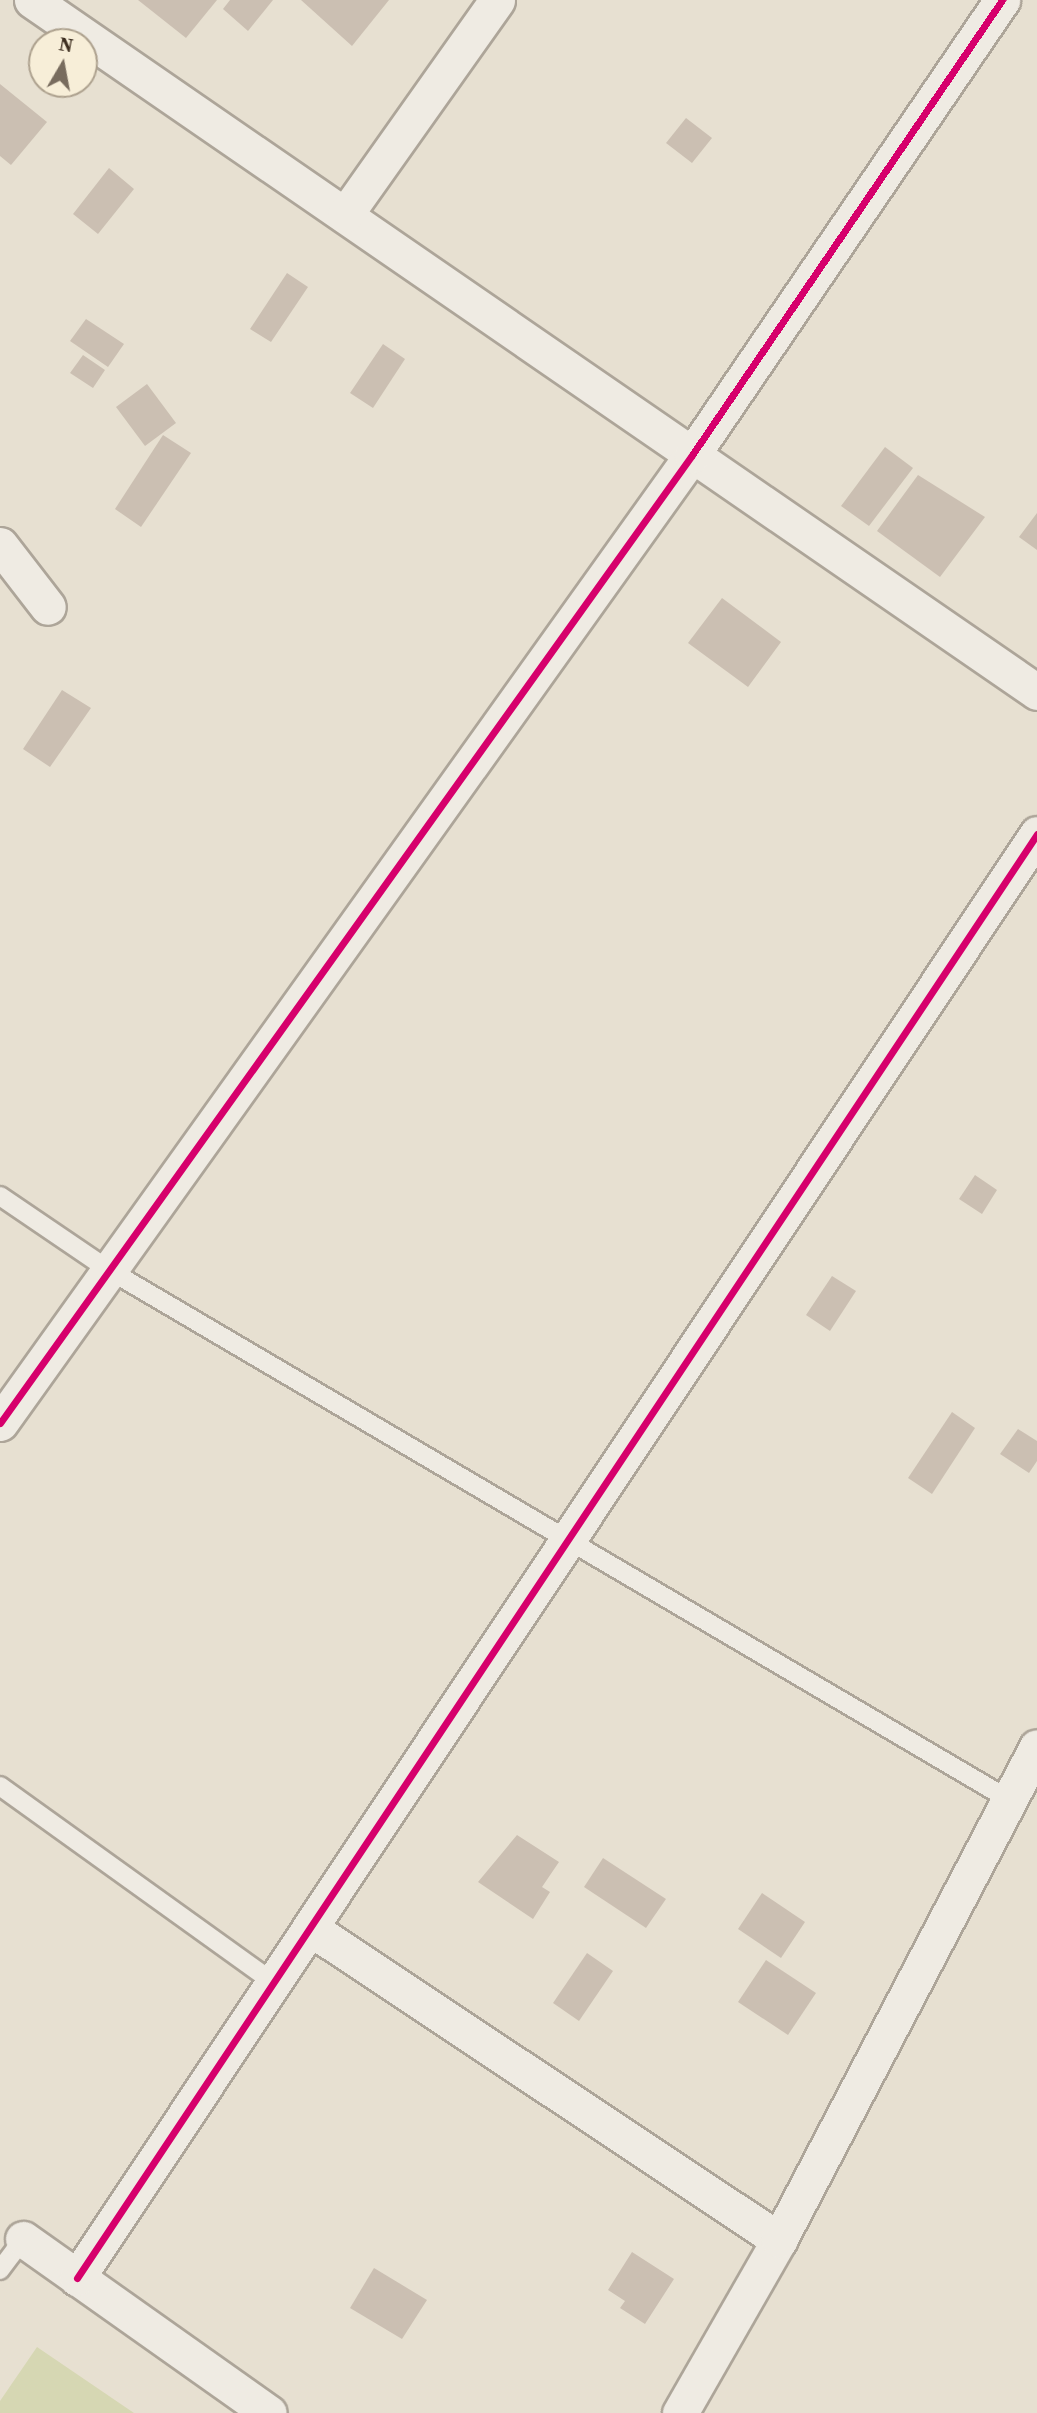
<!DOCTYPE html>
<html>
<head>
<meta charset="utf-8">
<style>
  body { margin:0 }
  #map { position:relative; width:1037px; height:2413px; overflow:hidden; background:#e7e0d1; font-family:"Source Serif 4",serif }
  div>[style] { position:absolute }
  .green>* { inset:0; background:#d6d7b3 }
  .building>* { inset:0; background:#cbbfb2 }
  .roads { filter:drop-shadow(2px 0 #ada599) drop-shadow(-2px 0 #ada599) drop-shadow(0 2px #ada599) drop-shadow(0 -2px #ada599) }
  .service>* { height:18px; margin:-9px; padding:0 9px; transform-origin:9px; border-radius:9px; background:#efebe3 }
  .minor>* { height:35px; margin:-17.5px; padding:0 17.5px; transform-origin:17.5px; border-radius:17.5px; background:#efebe3 }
  .cycleway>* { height:7px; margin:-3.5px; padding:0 3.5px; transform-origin:3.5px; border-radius:3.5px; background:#d6006c }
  span { translate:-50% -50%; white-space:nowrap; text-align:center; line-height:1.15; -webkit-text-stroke:6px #f7eed8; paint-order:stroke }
  .north { position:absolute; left:28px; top:28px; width:70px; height:70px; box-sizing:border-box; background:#f7eed8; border:2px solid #ada18e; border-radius:50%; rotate:10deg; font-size:19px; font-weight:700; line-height:28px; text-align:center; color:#3d2e20 }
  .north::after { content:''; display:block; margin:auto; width:24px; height:32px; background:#786c5e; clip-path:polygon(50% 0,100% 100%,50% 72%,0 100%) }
</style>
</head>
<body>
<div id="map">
  <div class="green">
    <div style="clip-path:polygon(37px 2347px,134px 2413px,0 2413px,0 2401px)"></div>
  </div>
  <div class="building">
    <div style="clip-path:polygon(138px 0,217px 0,186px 38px)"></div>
    <div style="clip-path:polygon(230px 0,273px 0,248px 31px,223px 9px)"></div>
    <div style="clip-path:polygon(301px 0,389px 0,352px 46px)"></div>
    <div style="clip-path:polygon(0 84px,47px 122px,11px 165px,0 156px)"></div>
    <div style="clip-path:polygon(686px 118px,712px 138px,692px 163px,666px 143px)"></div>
    <div style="clip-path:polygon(109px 168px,134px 189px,98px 234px,73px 214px)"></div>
    <div style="clip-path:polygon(287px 273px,308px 287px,271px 342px,250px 329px)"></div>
    <div style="clip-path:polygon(86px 319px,124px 344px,108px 367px,70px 341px)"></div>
    <div style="clip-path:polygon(383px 344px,405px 359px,373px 408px,350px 393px)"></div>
    <div style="clip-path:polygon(83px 355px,105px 370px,93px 388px,70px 373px)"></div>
    <div style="clip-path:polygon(147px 384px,176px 423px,145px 446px,116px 407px)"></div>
    <div style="clip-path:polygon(163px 435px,191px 453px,141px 527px,115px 509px)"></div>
    <div style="clip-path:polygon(885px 447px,913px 468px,869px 526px,841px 506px)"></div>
    <div style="clip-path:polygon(918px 475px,985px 517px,940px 577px,877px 531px)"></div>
    <div style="clip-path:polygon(1037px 513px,1037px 550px,1019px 537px)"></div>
    <div style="clip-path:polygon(722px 598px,781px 642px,748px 687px,688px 643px)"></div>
    <div style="clip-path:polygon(62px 690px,91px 708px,50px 767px,23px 749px)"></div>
    <div style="clip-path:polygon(975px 1175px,997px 1190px,982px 1214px,959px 1199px)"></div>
    <div style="clip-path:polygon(832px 1276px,856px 1291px,830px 1331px,806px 1315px)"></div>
    <div style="clip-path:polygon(952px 1412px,975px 1428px,932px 1494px,908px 1478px)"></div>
    <div style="clip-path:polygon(1018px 1429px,1037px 1441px,1037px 1461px,1029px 1473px,1000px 1454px)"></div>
    <div style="clip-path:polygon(517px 1835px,559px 1862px,542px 1887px,550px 1892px,533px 1919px,478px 1882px)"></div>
    <div style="clip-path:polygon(603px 1858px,666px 1899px,646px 1928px,584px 1887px)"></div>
    <div style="clip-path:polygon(762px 1893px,805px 1922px,781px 1958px,738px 1929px)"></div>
    <div style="clip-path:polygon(587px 1953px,613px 1971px,579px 2021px,553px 2003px)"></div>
    <div style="clip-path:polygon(766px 1960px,816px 1993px,788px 2035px,738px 2002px)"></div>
    <div style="clip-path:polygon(632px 2252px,674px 2279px,645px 2324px,620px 2308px,625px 2301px,608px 2290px)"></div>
    <div style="clip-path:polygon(374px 2268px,427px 2300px,402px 2339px,350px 2308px)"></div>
  </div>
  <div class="roads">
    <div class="service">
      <div style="left:0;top:1196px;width:132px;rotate:34.2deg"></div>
      <div style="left:109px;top:1270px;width:1043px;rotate:30.47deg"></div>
      <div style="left:0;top:1786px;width:340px;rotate:35.7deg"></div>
      <div style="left:0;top:2270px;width:39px;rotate:-53deg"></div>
    </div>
    <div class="minor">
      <div style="left:32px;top:0;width:1220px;rotate:34.55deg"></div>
      <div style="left:345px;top:215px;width:263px;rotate:-54.7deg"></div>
      <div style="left:0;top:545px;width:78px;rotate:52.3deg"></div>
      <div style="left:0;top:1423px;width:1190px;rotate:-54.44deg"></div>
      <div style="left:692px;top:455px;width:551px;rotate:-55.73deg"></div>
      <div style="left:313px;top:1930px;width:560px;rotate:33.63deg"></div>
      <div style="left:23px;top:2239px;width:301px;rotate:35.3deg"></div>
      <div style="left:77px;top:2278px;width:1734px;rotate:-56.38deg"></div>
      <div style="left:680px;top:2413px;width:199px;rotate:-60.2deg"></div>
      <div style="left:779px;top:2240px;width:556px;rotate:-62.38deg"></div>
    </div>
  </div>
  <div class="cycleway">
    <div style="left:0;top:1423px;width:1190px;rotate:-54.44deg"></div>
    <div style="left:692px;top:455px;width:551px;rotate:-55.73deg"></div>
    <div style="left:77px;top:2278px;width:1734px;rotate:-56.38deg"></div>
  </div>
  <div class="north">N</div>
</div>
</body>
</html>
